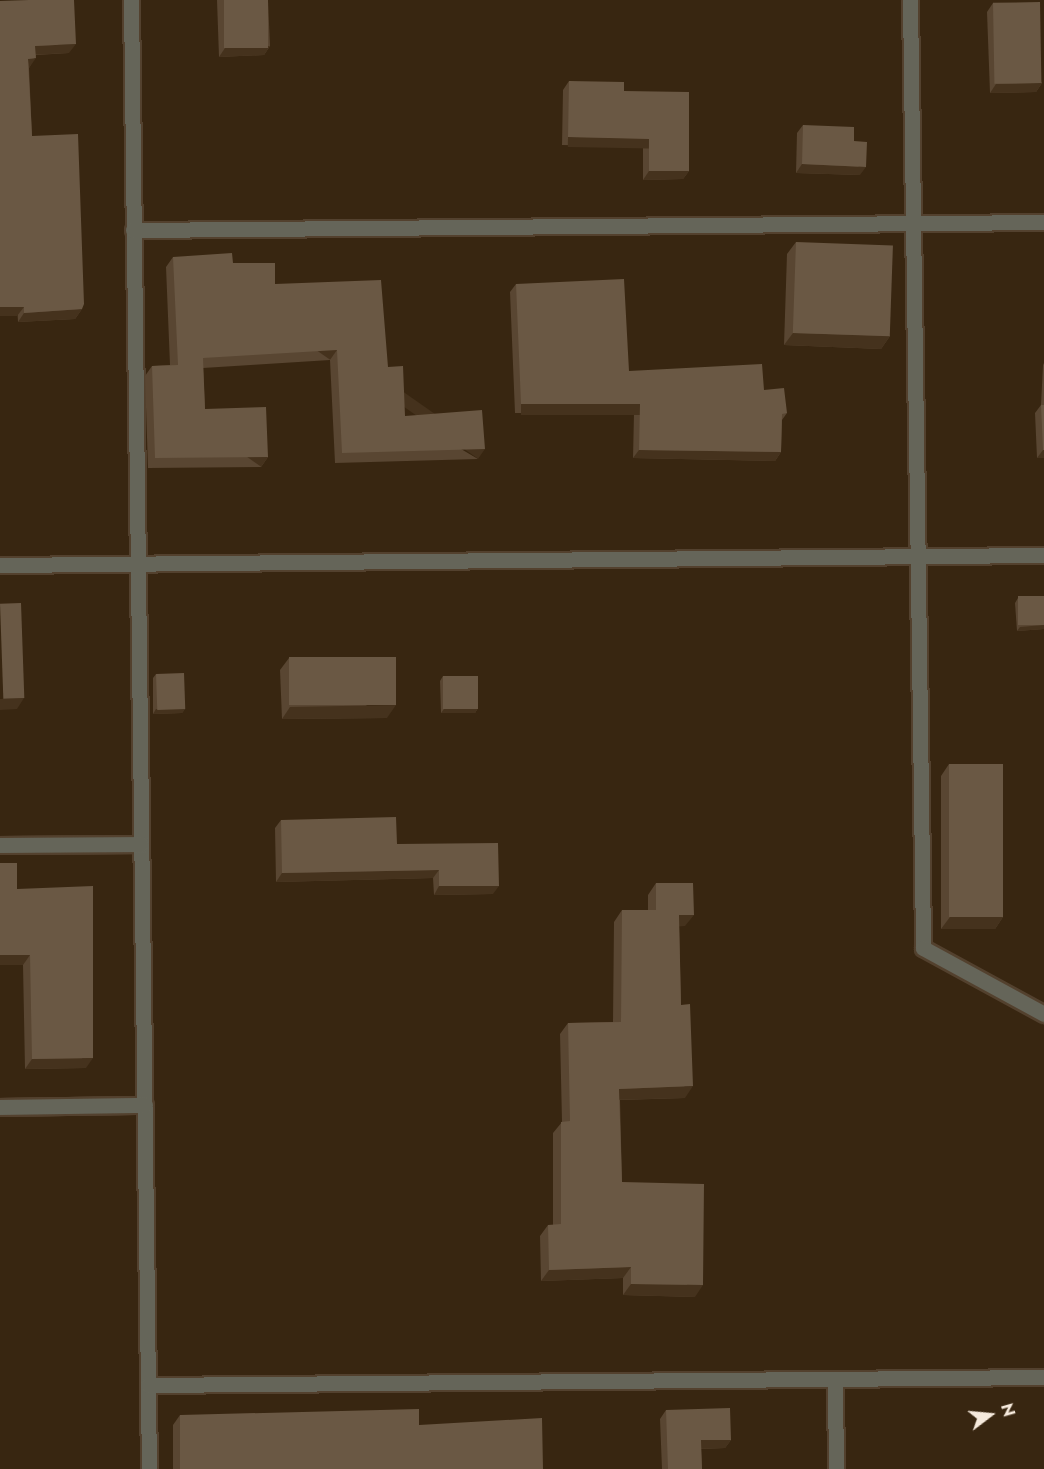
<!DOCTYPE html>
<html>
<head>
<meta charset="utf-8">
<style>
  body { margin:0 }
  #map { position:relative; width:1044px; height:1469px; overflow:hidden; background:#382611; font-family:Jost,sans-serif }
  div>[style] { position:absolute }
  .roads { filter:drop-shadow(2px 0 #53412e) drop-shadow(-2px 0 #53412e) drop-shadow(0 2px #53412e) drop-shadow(0 -2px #53412e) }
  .street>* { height:15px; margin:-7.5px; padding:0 7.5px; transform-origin:7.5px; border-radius:7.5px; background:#656559 }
  .wall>* { inset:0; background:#594632 }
  .shaded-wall>* { inset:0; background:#45321d; transform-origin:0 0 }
  .building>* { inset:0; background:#6a5844; transform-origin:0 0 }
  span { translate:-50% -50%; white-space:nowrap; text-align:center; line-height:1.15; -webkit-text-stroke:5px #382611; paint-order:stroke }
  .north { position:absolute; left:960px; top:1385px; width:60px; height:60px; -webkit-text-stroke:4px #382611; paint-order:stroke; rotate:74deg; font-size:16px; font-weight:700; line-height:24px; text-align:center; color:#f6eadd }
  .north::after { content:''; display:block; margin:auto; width:21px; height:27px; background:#f6eadd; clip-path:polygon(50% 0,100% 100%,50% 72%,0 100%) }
</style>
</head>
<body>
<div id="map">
  <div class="roads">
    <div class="street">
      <i style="left:131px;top:0;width:1469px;rotate:89.3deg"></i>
      <i style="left:910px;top:0;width:948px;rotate:89.21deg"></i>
      <i style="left:923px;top:948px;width:138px;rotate:28.6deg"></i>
      <i style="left:133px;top:230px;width:911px;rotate:-0.5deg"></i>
      <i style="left:0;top:565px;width:1044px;rotate:-0.55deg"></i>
      <i style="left:0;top:845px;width:141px;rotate:-0.4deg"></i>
      <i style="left:0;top:1107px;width:145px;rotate:-0.8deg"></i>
      <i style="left:835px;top:1379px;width:90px;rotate:89.4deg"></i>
      <i style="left:148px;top:1385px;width:896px;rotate:-0.51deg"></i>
    </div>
  </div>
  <div class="wall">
    <i style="clip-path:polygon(217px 0,268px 0,270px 46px,264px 55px,219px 57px)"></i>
    <i style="clip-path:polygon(0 1px,69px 53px,36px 55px,29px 68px,32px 136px,82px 309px,75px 319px,18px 322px)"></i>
    <i style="clip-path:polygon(993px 3px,1042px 83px,1036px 92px,990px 93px,987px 12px)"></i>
    <i style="clip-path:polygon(569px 81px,624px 91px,689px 171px,683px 179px,643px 180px,643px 147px,562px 145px,563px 90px)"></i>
    <i style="clip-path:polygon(803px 125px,854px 141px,860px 175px,796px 173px,797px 133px)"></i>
    <i style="clip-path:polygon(796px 242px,890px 336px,881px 349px,784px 345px,787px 254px)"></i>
    <i style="clip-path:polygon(173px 257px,233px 263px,275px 284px,388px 367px,405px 416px,478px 459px,335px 463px,330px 360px,203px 368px,205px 409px,268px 457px,261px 467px,148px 468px,145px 376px,152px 366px,170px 365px,166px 267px)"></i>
    <i style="clip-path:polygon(516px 284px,629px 371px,764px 390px,787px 413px,782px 420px,781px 452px,775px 461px,633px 458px,634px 413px,515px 413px,510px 292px)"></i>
    <i style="clip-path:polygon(1044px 363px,1044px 458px,1037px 458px,1035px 413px,1041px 405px,1043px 365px)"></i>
    <i style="clip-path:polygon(1044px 596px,1044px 629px,1017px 631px,1015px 603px,1018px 598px)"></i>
    <i style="clip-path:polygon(289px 658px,387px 718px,282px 719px,280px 670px)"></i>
    <i style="clip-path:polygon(156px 674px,185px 709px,182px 713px,153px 714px,153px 678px)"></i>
    <i style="clip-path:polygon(443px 676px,478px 708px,475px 713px,441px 713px,440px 681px)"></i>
    <i style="clip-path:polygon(949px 764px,1003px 917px,995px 929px,941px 929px,941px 776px)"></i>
    <i style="clip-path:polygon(281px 820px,397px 844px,493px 894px,434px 895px,433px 878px,276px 882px,275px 828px)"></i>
    <i style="clip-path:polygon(0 863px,86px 1068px,25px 1069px,23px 965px,0 965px)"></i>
    <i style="clip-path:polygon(656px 883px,685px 926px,679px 926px,681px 1005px,685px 1098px,620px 1100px,622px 1182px,695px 1297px,623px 1295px,623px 1278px,541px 1281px,540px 1236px,548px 1225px,553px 1225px,553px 1133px,562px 1122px,560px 1034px,568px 1023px,613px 1022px,614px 922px,622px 910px,648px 910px,648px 895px)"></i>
    <i style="clip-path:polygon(666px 1410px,731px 1440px,725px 1448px,701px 1449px,702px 1469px,662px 1469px,660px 1419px)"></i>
    <i style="clip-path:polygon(180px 1415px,419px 1425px,543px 1469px,173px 1469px,173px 1425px)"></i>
  </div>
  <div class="shaded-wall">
    <i style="clip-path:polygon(76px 44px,69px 53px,29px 55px,35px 46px)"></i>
    <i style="clip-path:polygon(270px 46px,264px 55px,219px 57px,225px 48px)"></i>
    <i style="clip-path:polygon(36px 58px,29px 68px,28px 59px)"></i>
    <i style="clip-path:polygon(1042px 83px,1036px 92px,990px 93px,996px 84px)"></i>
    <i style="left:568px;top:137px;width:81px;height:10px;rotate:1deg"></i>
    <i style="clip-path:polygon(802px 164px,866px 167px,860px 175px,796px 173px)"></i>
    <i style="clip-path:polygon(649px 171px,689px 171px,683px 179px,643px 180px)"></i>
    <i style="clip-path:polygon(0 307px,24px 307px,17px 316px,0 316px)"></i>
    <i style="clip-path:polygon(82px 309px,75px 319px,18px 322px,24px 313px)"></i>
    <i style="clip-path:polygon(793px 333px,890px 336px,881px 349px,784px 345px)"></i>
    <i style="left:337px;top:350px;width:12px;height:134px;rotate:125deg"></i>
    <i style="left:521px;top:404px;width:119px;height:11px"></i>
    <i style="left:485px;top:449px;width:12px;height:143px;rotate:125deg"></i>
    <i style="clip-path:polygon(639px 450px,781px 452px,775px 461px,633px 458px)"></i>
    <i style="clip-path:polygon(1043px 450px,1044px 450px,1044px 458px,1037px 458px)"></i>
    <i style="left:268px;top:457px;width:12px;height:113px;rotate:125deg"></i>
    <i style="clip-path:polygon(1044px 625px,1044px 629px,1017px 631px,1020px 627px)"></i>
    <i style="clip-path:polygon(24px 698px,17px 709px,0 710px,0 699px)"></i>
    <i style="clip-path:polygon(396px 705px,387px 718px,282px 719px,290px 707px)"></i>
    <i style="clip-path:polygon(478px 708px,475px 713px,441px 713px,444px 709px)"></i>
    <i style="clip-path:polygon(156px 709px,185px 709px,182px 713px,153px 714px)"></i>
    <i style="clip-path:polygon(439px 870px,433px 878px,276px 882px,282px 873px)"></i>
    <i style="clip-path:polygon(439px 886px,499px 886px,493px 894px,434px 895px)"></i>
    <i style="clip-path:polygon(679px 915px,694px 915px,685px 926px,671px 927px)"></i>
    <i style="clip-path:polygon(950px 917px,1003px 917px,995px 929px,941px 929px)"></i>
    <i style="clip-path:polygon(0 955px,30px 955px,23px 965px,0 965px)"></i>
    <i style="clip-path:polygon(93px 1058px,86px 1068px,25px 1069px,32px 1059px)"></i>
    <i style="clip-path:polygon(693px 1086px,685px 1098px,611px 1100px,619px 1089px)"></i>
    <i style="clip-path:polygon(631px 1267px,623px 1278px,541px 1281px,549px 1270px)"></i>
    <i style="clip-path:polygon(631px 1284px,703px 1285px,695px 1297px,623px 1295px)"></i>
    <i style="clip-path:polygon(701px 1440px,731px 1440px,725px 1448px,695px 1449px)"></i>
  </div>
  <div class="building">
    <i style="clip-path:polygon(29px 0,74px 0,76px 44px,35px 46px,36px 58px,28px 59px,32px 136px,78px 134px,84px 304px,82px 309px,24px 313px,24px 307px,0 307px,0 1px)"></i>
    <i style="left:224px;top:0;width:44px;height:48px"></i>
    <i style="left:1040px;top:2px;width:81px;height:47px;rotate:89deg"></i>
    <i style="clip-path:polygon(569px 81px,624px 82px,624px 91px,689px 92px,689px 171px,649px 171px,649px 139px,568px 137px)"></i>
    <i style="clip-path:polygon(803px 125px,854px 127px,854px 141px,867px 142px,866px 167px,802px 164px)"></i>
    <i style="left:796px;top:242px;width:97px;height:91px;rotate:2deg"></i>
    <i style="clip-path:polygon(232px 253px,233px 263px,275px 263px,275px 284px,381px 280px,388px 367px,403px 366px,405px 416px,482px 410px,485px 449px,342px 453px,337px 350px,203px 358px,205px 409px,266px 407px,268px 457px,155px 458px,152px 366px,178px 365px,173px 257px)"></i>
    <i style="clip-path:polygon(624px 279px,629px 371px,762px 364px,764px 390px,784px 388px,787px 413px,782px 414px,781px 452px,639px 450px,640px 404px,521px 404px,516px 284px)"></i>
    <i style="clip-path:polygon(1041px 405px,1044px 405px,1044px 450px,1043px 450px)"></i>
    <i style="left:1044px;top:596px;width:29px;height:26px;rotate:90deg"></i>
    <i style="left:21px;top:603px;width:95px;height:21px;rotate:88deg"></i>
    <i style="left:396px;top:657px;width:48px;height:107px;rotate:90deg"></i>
    <i style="left:184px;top:673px;width:36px;height:28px;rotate:88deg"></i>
    <i style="left:443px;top:676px;width:35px;height:33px"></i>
    <i style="left:949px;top:764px;width:54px;height:153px"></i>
    <i style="clip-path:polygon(396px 817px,397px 844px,498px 843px,499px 886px,439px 886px,439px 870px,282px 873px,281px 820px)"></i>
    <i style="clip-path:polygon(0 863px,17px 863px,17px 889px,93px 886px,93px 1058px,32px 1059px,30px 955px,0 955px)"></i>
    <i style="clip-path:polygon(656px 883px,693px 883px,694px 915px,679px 915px,681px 1005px,690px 1004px,693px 1086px,619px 1089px,622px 1182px,704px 1184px,703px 1285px,631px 1284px,631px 1267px,549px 1270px,548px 1225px,561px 1224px,561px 1122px,570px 1121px,568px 1023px,621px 1022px,622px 910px,656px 910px)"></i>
    <i style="clip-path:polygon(730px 1408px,731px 1440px,701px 1440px,702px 1469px,668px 1469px,666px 1410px)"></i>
    <i style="clip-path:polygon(419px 1409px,419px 1425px,542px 1418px,543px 1469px,180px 1469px,180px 1415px)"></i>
  </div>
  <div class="north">N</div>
</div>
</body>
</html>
